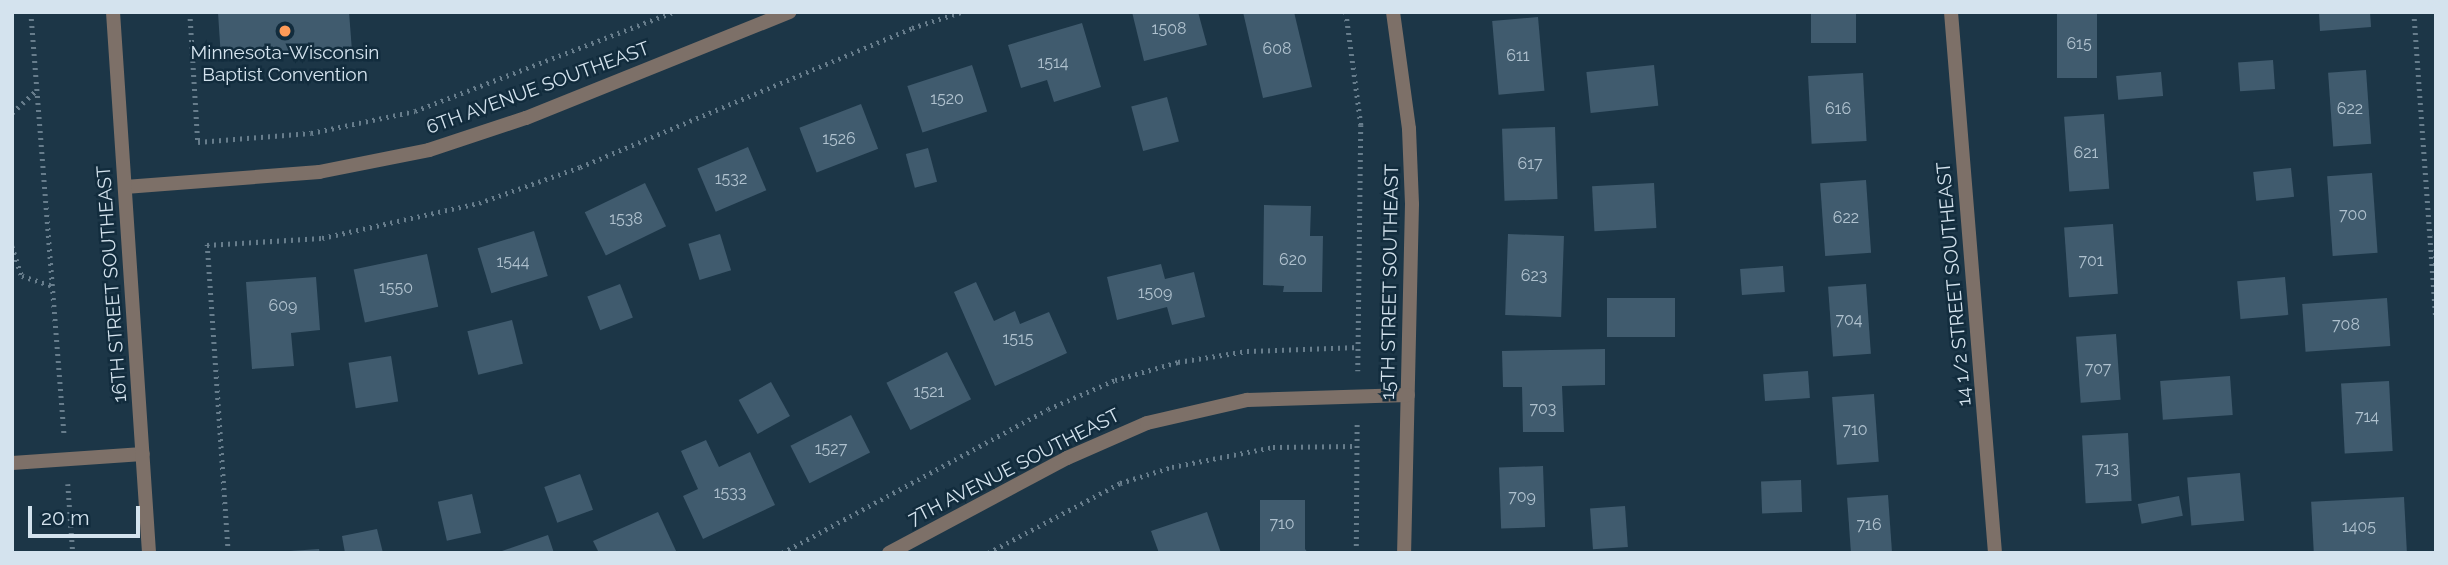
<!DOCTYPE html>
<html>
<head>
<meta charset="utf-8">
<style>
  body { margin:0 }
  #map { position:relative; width:2448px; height:565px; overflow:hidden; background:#1c3647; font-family:Raleway,sans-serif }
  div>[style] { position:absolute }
  .building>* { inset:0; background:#405b6e; transform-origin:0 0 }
  .path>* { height:4.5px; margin-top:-2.25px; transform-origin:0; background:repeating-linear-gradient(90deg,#677d8c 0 2px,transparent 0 7px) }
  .minor>* { height:14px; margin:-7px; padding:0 7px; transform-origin:7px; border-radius:7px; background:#7d7068 }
  .tertiary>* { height:14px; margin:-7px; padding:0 7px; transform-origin:7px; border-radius:7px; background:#7d7068 }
  .dots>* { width:19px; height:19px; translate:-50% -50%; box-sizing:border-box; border:4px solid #122c3d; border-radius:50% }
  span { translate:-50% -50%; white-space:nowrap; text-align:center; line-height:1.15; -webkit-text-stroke:5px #122c3d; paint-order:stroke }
  .number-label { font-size:16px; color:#afc1ce }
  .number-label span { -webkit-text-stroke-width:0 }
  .poi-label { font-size:19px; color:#d4e3ee }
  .street-label { font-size:19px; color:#d4e3ee }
  .frame { position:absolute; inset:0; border:14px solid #d4e3ee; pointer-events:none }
  .scale { position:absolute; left:28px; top:506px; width:112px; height:32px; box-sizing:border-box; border:4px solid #d4e3ee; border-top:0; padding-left:9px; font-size:21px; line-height:24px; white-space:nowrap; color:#d4e3ee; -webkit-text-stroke:5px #122c3d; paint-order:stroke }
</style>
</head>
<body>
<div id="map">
  <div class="building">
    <i style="clip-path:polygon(218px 12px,349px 12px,352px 51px,221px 59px)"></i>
    <i style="clip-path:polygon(1132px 12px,1198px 12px,1207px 45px,1144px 61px)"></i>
    <i style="clip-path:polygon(1243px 12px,1294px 12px,1312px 87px,1263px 98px)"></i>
    <i style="left:1811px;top:12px;width:45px;height:31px"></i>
    <i style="left:2057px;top:12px;width:40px;height:66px"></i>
    <i style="clip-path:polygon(2319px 12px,2370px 12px,2371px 27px,2320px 31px)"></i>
    <i style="left:1538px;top:17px;width:74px;height:46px;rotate:85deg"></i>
    <i style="clip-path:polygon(1082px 23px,1101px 87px,1054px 102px,1047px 80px,1021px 88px,1008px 45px)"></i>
    <i style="left:2273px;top:60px;width:29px;height:35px;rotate:86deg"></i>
    <i style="left:972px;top:65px;width:49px;height:68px;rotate:72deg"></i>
    <i style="left:1654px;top:65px;width:41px;height:68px;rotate:84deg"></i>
    <i style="left:2366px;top:70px;width:74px;height:38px;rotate:86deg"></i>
    <i style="left:2161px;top:72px;width:24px;height:45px;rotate:85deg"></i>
    <i style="left:1863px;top:73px;width:68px;height:55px;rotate:87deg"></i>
    <i style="left:1167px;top:97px;width:46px;height:37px;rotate:75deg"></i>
    <i style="left:861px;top:104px;width:48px;height:66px;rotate:69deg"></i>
    <i style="left:2104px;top:114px;width:75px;height:40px;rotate:86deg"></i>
    <i style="left:1555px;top:127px;width:72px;height:53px;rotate:88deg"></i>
    <i style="left:748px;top:147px;width:47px;height:55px;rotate:67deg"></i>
    <i style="left:928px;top:148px;width:35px;height:23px;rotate:75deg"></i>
    <i style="left:2291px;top:168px;width:29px;height:38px;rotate:84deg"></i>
    <i style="left:2372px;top:173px;width:80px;height:45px;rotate:86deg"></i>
    <i style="left:1866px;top:180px;width:73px;height:46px;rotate:86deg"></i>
    <i style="left:645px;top:183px;width:48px;height:67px;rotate:64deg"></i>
    <i style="left:1654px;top:183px;width:45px;height:62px;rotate:87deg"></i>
    <i style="clip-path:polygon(1264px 205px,1311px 206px,1310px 236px,1323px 236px,1322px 292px,1283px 292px,1284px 286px,1263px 285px)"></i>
    <i style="left:2113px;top:224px;width:70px;height:49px;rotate:86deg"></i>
    <i style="left:534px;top:231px;width:47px;height:59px;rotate:73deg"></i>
    <i style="left:720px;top:234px;width:38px;height:33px;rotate:73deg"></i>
    <i style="left:1508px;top:234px;width:56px;height:81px;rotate:2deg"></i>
    <i style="left:427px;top:254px;width:54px;height:75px;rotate:78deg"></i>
    <i style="clip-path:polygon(1161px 264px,1165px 279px,1194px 272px,1205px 317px,1172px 325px,1167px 307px,1117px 320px,1107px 277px)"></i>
    <i style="left:1783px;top:266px;width:26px;height:43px;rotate:86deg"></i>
    <i style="clip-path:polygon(316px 277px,320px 330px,291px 333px,294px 366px,252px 369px,246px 282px)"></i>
    <i style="left:2285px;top:277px;width:38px;height:48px;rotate:85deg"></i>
    <i style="clip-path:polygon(976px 282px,994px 321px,1015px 311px,1020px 324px,1049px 312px,1067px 353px,995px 386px,954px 292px)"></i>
    <i style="left:620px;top:284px;width:36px;height:35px;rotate:69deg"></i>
    <i style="left:1866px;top:284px;width:70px;height:38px;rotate:86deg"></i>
    <i style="left:1675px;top:298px;width:39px;height:68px;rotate:90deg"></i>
    <i style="left:2387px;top:298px;width:48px;height:85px;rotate:86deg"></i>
    <i style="left:512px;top:320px;width:45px;height:46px;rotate:76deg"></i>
    <i style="left:2116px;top:334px;width:66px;height:40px;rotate:86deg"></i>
    <i style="clip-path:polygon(1605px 349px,1605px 385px,1562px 386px,1564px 432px,1523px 432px,1522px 387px,1503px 387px,1502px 351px)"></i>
    <i style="left:947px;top:352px;width:53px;height:68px;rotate:63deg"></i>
    <i style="left:391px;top:356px;width:46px;height:43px;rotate:81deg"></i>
    <i style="left:1808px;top:371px;width:27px;height:45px;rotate:86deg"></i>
    <i style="left:2230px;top:376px;width:39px;height:70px;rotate:86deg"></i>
    <i style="left:2389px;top:381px;width:70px;height:48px;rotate:87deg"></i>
    <i style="left:771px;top:382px;width:39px;height:37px;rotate:61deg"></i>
    <i style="left:1874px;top:394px;width:68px;height:42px;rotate:86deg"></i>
    <i style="left:851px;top:415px;width:42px;height:68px;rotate:63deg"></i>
    <i style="left:2128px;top:433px;width:68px;height:46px;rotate:87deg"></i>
    <i style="clip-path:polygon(706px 440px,719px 467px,750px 452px,775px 505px,703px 539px,683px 496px,698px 489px,681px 451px)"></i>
    <i style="left:1543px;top:466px;width:61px;height:44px;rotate:88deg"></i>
    <i style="left:2240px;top:473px;width:48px;height:53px;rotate:85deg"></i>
    <i style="left:580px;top:474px;width:38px;height:38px;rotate:70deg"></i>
    <i style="left:1801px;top:480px;width:32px;height:40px;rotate:88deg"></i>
    <i style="left:472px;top:494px;width:40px;height:35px;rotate:77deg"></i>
    <i style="left:1888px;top:495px;width:58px;height:41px;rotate:86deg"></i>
    <i style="left:2179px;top:496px;width:20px;height:42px;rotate:79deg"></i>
    <i style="left:2404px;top:497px;width:56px;height:93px;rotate:87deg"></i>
    <i style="clip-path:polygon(1260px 500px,1305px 500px,1305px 549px,1308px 553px,1260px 553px)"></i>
    <i style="left:1625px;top:506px;width:41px;height:35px;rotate:86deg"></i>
    <i style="clip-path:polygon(658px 512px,677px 553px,599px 553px,593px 541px)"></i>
    <i style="clip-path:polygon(1207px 512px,1221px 553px,1159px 553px,1151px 531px)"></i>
    <i style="clip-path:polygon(377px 529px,383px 553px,345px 553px,342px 536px)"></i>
    <i style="clip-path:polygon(548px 535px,554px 553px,499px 553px,499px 552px)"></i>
    <i style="clip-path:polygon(319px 549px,320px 553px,290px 553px,290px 551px)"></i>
  </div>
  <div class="path">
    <i style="left:31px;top:12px;width:423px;rotate:85.5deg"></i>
    <i style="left:190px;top:12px;width:130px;rotate:86.5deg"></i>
    <i style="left:198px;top:142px;width:113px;rotate:-4.6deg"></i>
    <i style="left:311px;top:133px;width:106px;rotate:-11.9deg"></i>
    <i style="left:415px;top:111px;width:276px;rotate:-21deg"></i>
    <i style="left:1346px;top:12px;width:114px;rotate:82.4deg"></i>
    <i style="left:1361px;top:125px;width:246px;rotate:90.7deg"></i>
    <i style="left:2414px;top:12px;width:306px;rotate:85.9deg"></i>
    <i style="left:12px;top:113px;width:34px;rotate:-43deg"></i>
    <i style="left:12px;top:246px;width:32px;rotate:72deg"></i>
    <i style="left:22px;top:276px;width:32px;rotate:18deg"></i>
    <i style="left:68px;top:484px;width:69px;rotate:85.9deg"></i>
    <i style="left:228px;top:553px;width:309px;rotate:-93.9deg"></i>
    <i style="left:207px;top:245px;width:115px;rotate:-3.5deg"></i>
    <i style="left:322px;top:238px;width:161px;rotate:-12.6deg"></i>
    <i style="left:479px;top:203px;width:107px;rotate:-19.6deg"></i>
    <i style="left:580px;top:167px;width:360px;rotate:-22.7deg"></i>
    <i style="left:912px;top:28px;width:52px;rotate:-18.1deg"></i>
    <i style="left:782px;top:553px;width:302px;rotate:-28.4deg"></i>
    <i style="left:1048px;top:409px;width:73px;rotate:-23.4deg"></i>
    <i style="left:1115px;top:380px;width:66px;rotate:-15.9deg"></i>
    <i style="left:1178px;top:362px;width:70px;rotate:-9.1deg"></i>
    <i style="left:1247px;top:351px;width:112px;rotate:-2deg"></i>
    <i style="left:988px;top:553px;width:149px;rotate:-27.9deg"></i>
    <i style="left:1120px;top:483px;width:54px;rotate:-17.1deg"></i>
    <i style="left:1172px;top:467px;width:103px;rotate:-11.2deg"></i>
    <i style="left:1273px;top:447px;width:83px;rotate:-0.7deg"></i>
    <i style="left:1356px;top:553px;width:132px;rotate:-89.6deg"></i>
  </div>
  <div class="minor">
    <i style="left:1393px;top:12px;width:118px;rotate:82.2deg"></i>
    <i style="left:1409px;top:129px;width:75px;rotate:87.7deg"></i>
    <i style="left:1412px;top:204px;width:349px;rotate:91.3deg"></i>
    <i style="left:1951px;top:12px;width:543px;rotate:85.35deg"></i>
    <i style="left:125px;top:187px;width:195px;rotate:-4.4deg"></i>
    <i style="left:319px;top:172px;width:112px;rotate:-11.3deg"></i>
    <i style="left:429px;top:150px;width:102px;rotate:-18.3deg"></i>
    <i style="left:526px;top:118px;width:284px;rotate:-21.9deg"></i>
    <i style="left:12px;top:463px;width:131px;rotate:-3.9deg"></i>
    <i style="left:889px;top:553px;width:202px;rotate:-28.1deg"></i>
    <i style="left:1067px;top:458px;width:87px;rotate:-23.6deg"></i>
    <i style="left:1147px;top:423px;width:103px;rotate:-13deg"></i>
    <i style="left:1247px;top:400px;width:161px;rotate:-1.8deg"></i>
  </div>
  <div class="tertiary">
    <i style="left:113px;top:12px;width:542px;rotate:86.19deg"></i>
  </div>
  <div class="dots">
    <i style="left:285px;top:31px;background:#fe9b58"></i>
  </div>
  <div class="number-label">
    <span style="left:1169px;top:29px">1508</span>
    <span style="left:2079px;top:44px">615</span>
    <span style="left:1277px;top:49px">608</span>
    <span style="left:1518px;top:56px">611</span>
    <span style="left:1053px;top:63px">1514</span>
    <span style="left:947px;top:99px">1520</span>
    <span style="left:1838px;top:109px">616</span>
    <span style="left:2350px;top:109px">622</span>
    <span style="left:839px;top:139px">1526</span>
    <span style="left:2086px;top:153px">621</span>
    <span style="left:1530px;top:164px">617</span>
    <span style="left:731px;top:179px">1532</span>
    <span style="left:2353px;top:215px">700</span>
    <span style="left:1846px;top:218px">622</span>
    <span style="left:626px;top:219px">1538</span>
    <span style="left:1293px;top:260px">620</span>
    <span style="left:2091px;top:261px">701</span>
    <span style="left:513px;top:262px">1544</span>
    <span style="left:1534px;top:276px">623</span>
    <span style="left:396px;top:288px">1550</span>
    <span style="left:1155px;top:293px">1509</span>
    <span style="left:283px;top:306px">609</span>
    <span style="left:1849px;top:320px">704</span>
    <span style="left:2346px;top:325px">708</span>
    <span style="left:1018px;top:339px">1515</span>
    <span style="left:2098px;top:369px">707</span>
    <span style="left:929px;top:392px">1521</span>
    <span style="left:1543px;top:409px">703</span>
    <span style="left:2367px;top:417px">714</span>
    <span style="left:1855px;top:430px">710</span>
    <span style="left:831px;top:449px">1527</span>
    <span style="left:2107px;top:469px">713</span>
    <span style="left:730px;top:493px">1533</span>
    <span style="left:1522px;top:497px">709</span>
    <span style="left:1282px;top:524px">710</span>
    <span style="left:1869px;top:525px">716</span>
    <span style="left:2359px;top:527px">1405</span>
  </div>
  <div class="poi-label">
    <span style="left:285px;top:64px">Minnesota-Wisconsin<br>Baptist Convention</span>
  </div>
  <div class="street-label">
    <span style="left:538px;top:88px;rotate:-20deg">6TH AVENUE SOUTHEAST</span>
    <span style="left:1390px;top:282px;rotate:-89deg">15TH STREET SOUTHEAST</span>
    <span style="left:112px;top:284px;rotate:-94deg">16TH STREET SOUTHEAST</span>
    <span style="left:1954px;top:284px;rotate:-95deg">14 1/2 STREET SOUTHEAST</span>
    <span style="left:1014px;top:467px;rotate:-27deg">7TH AVENUE SOUTHEAST</span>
  </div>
  <div class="frame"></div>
  <div class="scale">20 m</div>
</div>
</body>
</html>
